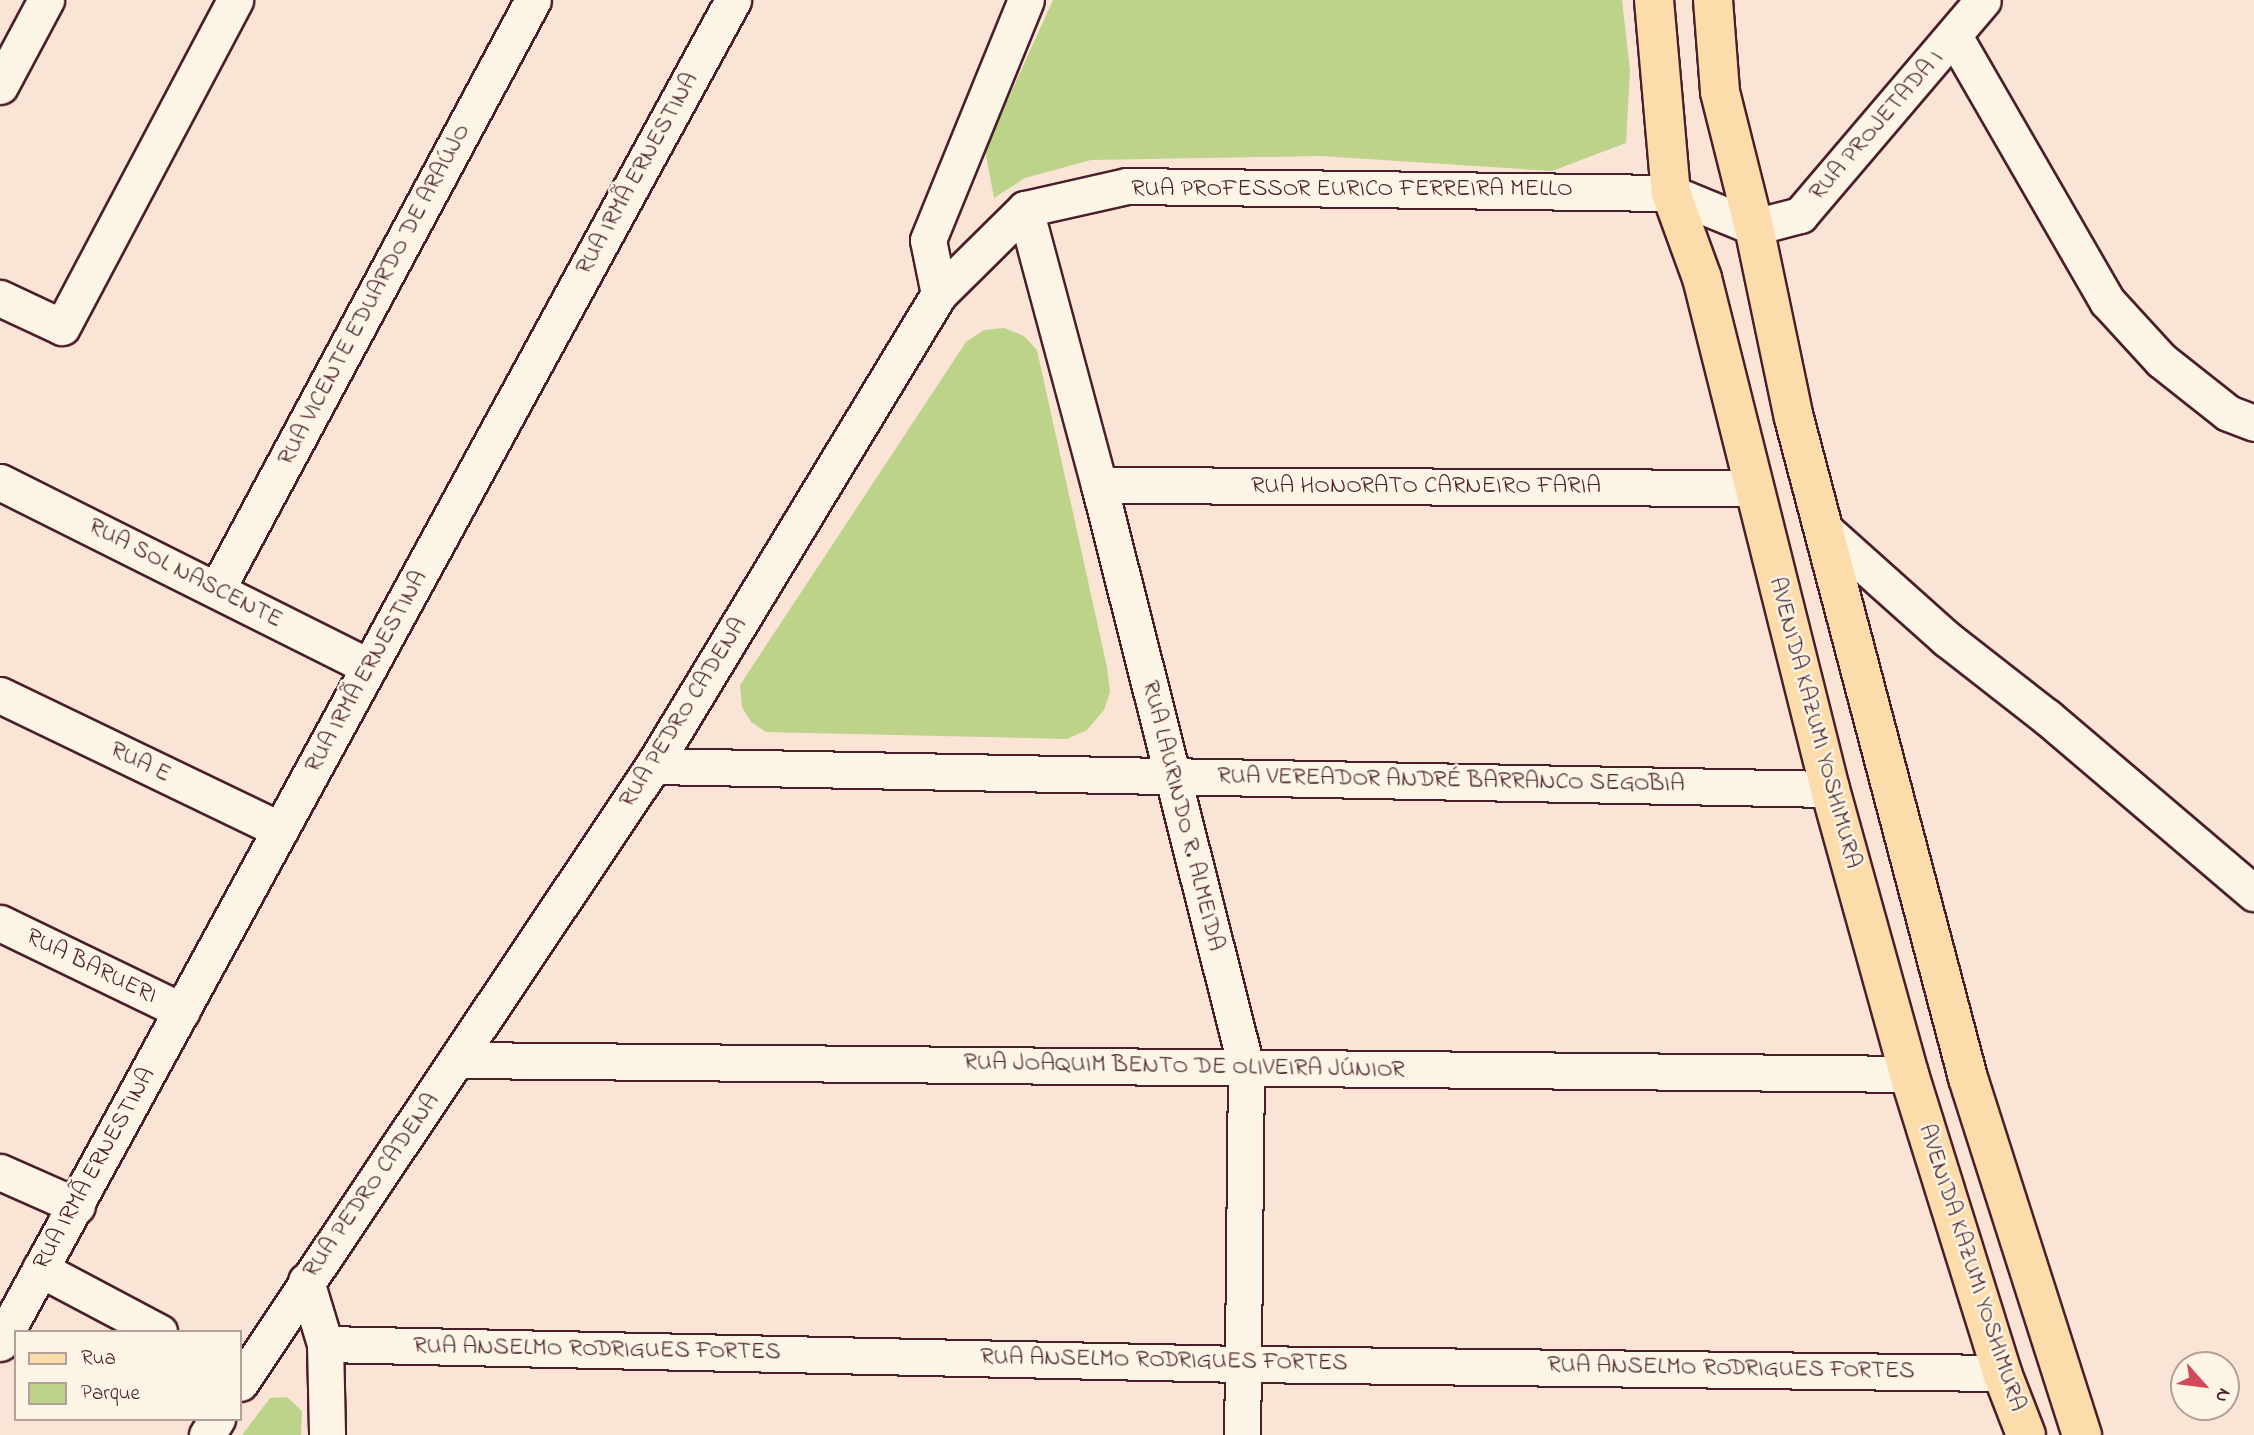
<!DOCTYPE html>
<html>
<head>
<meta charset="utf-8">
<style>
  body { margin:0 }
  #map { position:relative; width:2254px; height:1435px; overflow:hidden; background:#fae4d6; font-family:"Indie Flower",sans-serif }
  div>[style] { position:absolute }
  .green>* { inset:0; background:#bdd389 }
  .roads { filter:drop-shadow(2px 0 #4a1f2b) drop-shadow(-2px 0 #4a1f2b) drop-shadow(0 2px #4a1f2b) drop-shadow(0 -2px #4a1f2b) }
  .minor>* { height:35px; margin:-17.5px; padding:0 17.5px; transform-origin:17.5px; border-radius:17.5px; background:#fcf5e5 }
  .major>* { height:38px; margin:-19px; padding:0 19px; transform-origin:19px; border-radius:19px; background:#fddcac }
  span { translate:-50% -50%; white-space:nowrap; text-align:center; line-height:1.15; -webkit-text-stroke:5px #fcf5e5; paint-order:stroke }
  .street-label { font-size:24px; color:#4a1f2b }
  .legend { position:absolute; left:14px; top:1330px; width:228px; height:91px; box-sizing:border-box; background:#fcf5e5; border:2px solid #b59f9b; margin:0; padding:9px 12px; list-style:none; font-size:21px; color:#4a1f2b }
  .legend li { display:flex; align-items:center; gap:14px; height:35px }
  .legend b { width:35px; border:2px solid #b59f9b }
  .north { position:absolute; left:2170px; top:1351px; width:70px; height:70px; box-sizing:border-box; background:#fcf5e5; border:2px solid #b59f9b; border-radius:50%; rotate:118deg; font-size:19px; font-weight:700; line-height:28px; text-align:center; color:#4a1f2b }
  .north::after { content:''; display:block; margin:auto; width:24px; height:32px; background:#d1495b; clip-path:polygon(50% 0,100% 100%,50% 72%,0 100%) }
</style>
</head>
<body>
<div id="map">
  <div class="green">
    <i style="clip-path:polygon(1053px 0,1622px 0,1630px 70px,1626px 143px,1552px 171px,1321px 156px,1091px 160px,1025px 178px,994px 198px,985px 150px)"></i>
    <i style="clip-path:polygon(1004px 328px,1024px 336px,1037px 350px,1107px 667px,1110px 692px,1104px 710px,1087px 730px,1067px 739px,766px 732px,751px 722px,742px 707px,740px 685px,966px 342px,984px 330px)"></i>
    <i style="clip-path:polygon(287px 1397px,302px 1411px,301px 1435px,242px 1435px,270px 1398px)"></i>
  </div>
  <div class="roads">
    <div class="minor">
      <i style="left:1954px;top:36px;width:306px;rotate:60deg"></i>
      <i style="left:2107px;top:301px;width:80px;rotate:47.5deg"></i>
      <i style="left:2161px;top:360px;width:85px;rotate:38.3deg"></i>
      <i style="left:2228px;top:413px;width:28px;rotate:21deg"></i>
      <i style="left:0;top:86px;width:98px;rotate:-61.9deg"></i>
      <i style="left:1025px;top:209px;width:286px;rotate:75deg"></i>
      <i style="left:1099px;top:485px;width:600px;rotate:75.82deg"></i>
      <i style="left:1246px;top:1067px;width:368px;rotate:90.6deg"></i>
      <i style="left:939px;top:294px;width:121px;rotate:-44.7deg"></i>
      <i style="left:1025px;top:209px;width:105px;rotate:-12.7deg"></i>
      <i style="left:1127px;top:186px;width:544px;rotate:0.74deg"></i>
      <i style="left:1671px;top:193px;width:90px;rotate:22.3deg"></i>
      <i style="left:1754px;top:227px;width:48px;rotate:-14.6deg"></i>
      <i style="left:1800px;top:215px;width:282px;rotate:-49.6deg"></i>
      <i style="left:0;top:298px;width:68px;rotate:25.1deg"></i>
      <i style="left:62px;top:327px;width:370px;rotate:-62.1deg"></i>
      <i style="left:0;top:482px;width:413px;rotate:26.6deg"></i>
      <i style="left:1099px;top:485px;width:654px;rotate:0.26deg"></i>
      <i style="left:1825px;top:530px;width:164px;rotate:41.8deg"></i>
      <i style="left:1947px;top:639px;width:127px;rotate:38deg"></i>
      <i style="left:2047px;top:717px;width:272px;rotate:40.4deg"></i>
      <i style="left:217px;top:589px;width:668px;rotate:-61.79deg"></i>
      <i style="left:0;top:695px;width:311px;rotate:25.7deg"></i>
      <i style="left:653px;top:766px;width:1177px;rotate:1.12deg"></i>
      <i style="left:0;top:923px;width:202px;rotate:25.8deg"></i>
      <i style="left:459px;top:1060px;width:1450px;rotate:0.55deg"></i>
      <i style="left:0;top:1172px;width:84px;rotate:23.8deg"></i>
      <i style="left:40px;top:1269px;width:135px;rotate:27.9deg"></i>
      <i style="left:306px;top:1281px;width:66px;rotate:73.2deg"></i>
      <i style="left:325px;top:1344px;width:91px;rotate:88.7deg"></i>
      <i style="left:0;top:1343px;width:1530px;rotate:-61.37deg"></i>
      <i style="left:325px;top:1344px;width:918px;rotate:1.25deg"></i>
      <i style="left:1243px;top:1364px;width:759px;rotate:0.68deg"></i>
      <i style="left:240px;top:1383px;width:742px;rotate:-56.2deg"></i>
      <i style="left:653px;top:766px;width:552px;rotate:-58.79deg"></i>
      <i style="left:939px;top:294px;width:55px;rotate:-101.5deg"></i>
      <i style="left:928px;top:240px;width:259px;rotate:-67.8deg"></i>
      <i style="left:207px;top:1435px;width:19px;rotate:-58deg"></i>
    </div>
    <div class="major">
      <i style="left:1654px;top:0;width:194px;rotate:85deg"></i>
      <i style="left:1671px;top:193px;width:90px;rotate:70deg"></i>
      <i style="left:1702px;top:278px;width:527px;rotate:75.94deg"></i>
      <i style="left:1830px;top:789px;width:296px;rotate:74.5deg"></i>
      <i style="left:1909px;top:1074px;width:313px;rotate:72.7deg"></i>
      <i style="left:2002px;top:1373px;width:66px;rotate:68.8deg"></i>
      <i style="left:1713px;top:0;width:92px;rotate:85.6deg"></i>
      <i style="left:1720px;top:92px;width:139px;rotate:75.9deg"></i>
      <i style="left:1754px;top:227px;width:195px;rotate:78.2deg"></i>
      <i style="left:1794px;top:418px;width:683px;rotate:75.23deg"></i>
      <i style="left:1968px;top:1078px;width:375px;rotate:72.3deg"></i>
    </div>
  </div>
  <div class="street-label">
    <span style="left:1877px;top:126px;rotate:-49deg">RUA PROJETADA I</span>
    <span style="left:638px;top:174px;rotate:-61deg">RUA IRMÃ ERNESTINA</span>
    <span style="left:1352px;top:190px">RUA PROFESSOR EURICO FERREIRA MELLO</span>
    <span style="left:375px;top:295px;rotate:-62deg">RUA VICENTE EDUARDO DE ARAÚJO</span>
    <span style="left:1426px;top:487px">RUA HONORATO CARNEIRO FARIA</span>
    <span style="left:185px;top:574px;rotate:27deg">RUA SOL NASCENTE</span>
    <span style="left:367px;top:672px;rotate:-61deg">RUA IRMÃ ERNESTINA</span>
    <span style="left:684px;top:713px;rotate:-58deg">RUA PEDRO CADENA</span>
    <span style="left:1814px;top:723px;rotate:75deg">AVENIDA KAZUMI YOSHIMURA</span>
    <span style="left:140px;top:763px;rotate:26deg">RUA E</span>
    <span style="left:1451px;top:781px;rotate:1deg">RUA VEREADOR ANDRÉ BARRANCO SEGOBIA</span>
    <span style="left:1182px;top:816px;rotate:76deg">RUA LAURINDO R. ALMEIDA</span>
    <span style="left:91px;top:967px;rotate:26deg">RUA BARUERI</span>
    <span style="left:1184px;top:1067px;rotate:1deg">RUA JOAQUIM BENTO DE OLIVEIRA JÚNIOR</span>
    <span style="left:95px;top:1169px;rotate:-61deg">RUA IRMÃ ERNESTINA</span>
    <span style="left:372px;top:1186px;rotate:-55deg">RUA PEDRO CADENA</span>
    <span style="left:1971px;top:1268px;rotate:72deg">AVENIDA KAZUMI YOSHIMURA</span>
    <span style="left:597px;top:1350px;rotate:1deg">RUA ANSELMO RODRIGUES FORTES</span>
    <span style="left:1164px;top:1361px;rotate:1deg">RUA ANSELMO RODRIGUES FORTES</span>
    <span style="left:1731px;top:1369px;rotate:1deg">RUA ANSELMO RODRIGUES FORTES</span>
  </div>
  <ul class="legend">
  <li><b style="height:9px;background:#fddcac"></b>Rua</li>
  <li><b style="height:19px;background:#bdd389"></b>Parque</li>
  </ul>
  <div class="north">N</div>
</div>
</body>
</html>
